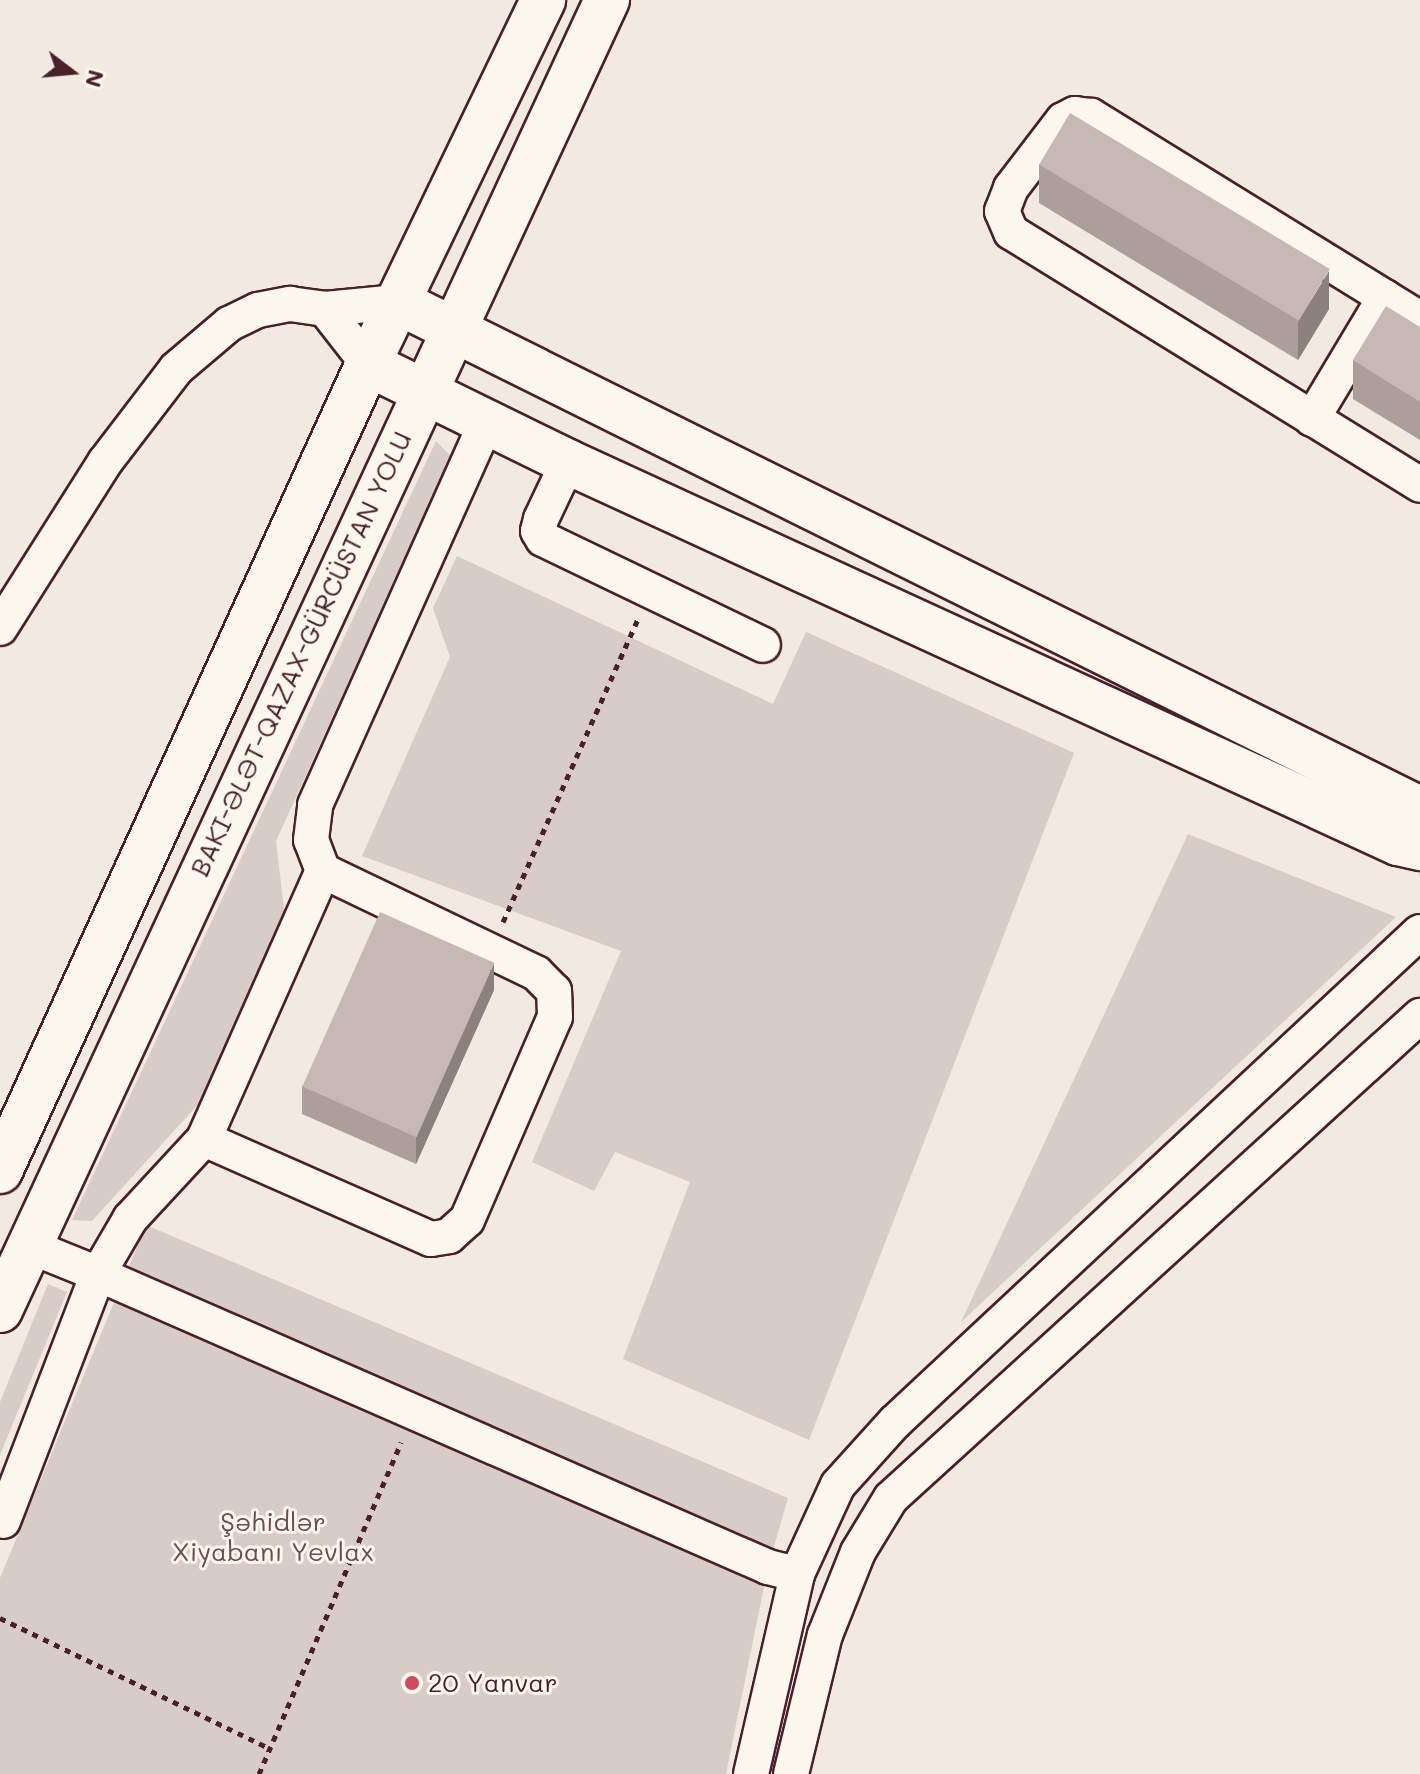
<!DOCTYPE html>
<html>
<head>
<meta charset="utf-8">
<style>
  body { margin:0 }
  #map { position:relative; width:1420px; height:1774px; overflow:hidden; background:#f0eae0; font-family:Mali,sans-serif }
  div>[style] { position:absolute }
  .green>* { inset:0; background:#d8ccc6 }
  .path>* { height:5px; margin-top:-2.5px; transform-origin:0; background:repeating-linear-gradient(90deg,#4a1f2b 0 6px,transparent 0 12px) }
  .roads { filter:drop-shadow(2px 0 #4a1f2b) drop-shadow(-2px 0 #4a1f2b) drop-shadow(0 2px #4a1f2b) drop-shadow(0 -2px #4a1f2b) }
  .minor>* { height:34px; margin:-17px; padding:0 17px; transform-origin:17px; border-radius:17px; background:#fbf7ec }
  .major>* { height:44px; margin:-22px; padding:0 22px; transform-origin:22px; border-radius:22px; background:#fbf7ec }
  .highway>* { height:44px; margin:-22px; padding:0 22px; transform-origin:22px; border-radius:22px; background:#fbf7ec }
  .wall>* { inset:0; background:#ac9e9a }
  .shaded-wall>* { inset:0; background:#8c817d }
  .building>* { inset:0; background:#c8b8b3; transform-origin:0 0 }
  .dots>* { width:22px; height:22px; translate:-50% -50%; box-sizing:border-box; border:4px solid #fbf7ec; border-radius:50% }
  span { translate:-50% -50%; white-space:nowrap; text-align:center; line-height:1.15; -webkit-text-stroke:6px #fbf7ec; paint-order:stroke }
  .street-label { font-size:26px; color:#4a1f2b }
  .park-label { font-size:26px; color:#6e4a52 }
  .poi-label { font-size:26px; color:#4a1f2b }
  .left { translate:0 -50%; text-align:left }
  .north { position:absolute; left:32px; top:32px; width:80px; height:80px; -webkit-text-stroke:6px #fbf7ec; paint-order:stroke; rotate:106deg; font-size:22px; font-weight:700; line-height:32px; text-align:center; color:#4a1f2b }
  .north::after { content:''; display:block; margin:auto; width:28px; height:36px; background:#4a1f2b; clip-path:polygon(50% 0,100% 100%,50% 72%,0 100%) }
</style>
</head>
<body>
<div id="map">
  <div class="green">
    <i style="clip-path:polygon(436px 441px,451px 456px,276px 841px,285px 918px,213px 1088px,92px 1221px,72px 1220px)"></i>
    <i style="clip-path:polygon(457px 556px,773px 704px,806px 632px,1074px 753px,809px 1440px,623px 1359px,690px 1182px,615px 1152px,594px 1191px,532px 1162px,621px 951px,362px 856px,450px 657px,433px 608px)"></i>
    <i style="clip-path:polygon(1188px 834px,1396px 917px,961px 1322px)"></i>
    <i style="clip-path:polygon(146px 1225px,788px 1498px,768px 1567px,726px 1774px,0 1774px,0 1578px)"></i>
    <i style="clip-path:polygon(48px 1284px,67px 1292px,0 1455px,0 1402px)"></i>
  </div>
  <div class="path">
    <i style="left:503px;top:922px;width:334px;rotate:-66deg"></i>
    <i style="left:0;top:1618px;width:299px;rotate:25.8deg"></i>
    <i style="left:259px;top:1774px;width:361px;rotate:-66.8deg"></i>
  </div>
  <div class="roads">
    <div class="minor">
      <i style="left:1420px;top:319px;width:387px;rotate:-148.3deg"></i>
      <i style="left:1091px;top:116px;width:16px;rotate:-173deg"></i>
      <i style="left:1075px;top:114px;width:13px;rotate:153deg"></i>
      <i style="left:1063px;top:120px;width:86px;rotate:127.4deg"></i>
      <i style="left:1011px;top:188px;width:25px;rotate:111deg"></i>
      <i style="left:1002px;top:211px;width:23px;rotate:67deg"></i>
      <i style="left:1011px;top:232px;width:481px;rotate:31.7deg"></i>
      <i style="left:368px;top:364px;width:70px;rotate:-128deg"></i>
      <i style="left:325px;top:309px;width:73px;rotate:-5.5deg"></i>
      <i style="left:1312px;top:419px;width:142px;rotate:-59.1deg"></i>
      <i style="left:568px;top:462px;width:63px;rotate:115.3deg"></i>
      <i style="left:541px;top:519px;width:12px;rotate:104deg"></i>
      <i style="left:538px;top:531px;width:9px;rotate:58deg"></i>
      <i style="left:543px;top:539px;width:244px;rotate:25.7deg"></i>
      <i style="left:0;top:628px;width:196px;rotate:-57.7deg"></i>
      <i style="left:105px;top:462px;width:117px;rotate:-52.6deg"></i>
      <i style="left:176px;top:369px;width:70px;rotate:-40.3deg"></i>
      <i style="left:229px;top:324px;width:32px;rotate:-26deg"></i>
      <i style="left:258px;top:310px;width:33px;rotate:-11deg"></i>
      <i style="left:290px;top:304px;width:35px;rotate:8deg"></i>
      <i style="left:204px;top:1139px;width:248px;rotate:23.8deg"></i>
      <i style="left:431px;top:1239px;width:18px;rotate:-9deg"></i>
      <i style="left:449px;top:1236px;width:24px;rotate:-42deg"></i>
      <i style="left:467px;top:1220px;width:221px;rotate:-66.6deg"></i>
      <i style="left:555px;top:1017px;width:26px;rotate:-92deg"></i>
      <i style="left:554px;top:991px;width:25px;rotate:-135deg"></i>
      <i style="left:536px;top:973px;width:236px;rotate:-154.4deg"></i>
      <i style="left:29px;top:1246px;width:74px;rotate:22.1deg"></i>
      <i style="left:98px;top:1274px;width:64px;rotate:-59.8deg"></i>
      <i style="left:130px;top:1219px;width:109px;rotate:-47.2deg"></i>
      <i style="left:204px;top:1139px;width:293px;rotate:-66.1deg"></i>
      <i style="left:323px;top:871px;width:33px;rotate:-111deg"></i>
      <i style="left:311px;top:840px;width:35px;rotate:-83deg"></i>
      <i style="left:315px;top:805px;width:421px;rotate:-65.9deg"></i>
      <i style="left:3px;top:1521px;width:265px;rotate:-69deg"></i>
      <i style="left:98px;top:1274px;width:731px;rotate:23.62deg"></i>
      <i style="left:768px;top:1567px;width:30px;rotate:14deg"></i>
      <i style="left:751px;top:1774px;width:205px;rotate:-77deg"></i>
      <i style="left:797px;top:1574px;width:98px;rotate:-65.3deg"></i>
      <i style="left:838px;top:1485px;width:85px;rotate:-47.9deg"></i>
      <i style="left:895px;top:1422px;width:718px;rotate:-43.03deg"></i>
      <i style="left:791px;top:1774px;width:143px;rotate:-76.3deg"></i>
      <i style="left:825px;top:1635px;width:89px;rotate:-68.3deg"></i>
      <i style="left:858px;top:1552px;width:63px;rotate:-58.6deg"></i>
      <i style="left:891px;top:1498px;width:716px;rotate:-42.34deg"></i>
    </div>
    <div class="major">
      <i style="left:398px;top:302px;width:1141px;rotate:26.39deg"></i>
      <i style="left:368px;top:364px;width:223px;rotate:26.1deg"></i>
      <i style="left:568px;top:462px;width:913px;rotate:24.66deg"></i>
      <i style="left:1398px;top:843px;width:23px;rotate:13deg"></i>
    </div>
    <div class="highway">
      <i style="left:0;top:1171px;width:887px;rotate:-65.49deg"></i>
      <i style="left:368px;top:364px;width:404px;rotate:-64.3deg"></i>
      <i style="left:0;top:1310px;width:1444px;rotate:-65.14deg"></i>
    </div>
  </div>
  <div class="wall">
    <i style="clip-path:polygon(1039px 164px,1329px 309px,1298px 360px,1039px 203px)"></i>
    <i style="clip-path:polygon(1420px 327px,1420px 440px,1353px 399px,1353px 360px)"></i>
    <i style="clip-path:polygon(494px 990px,416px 1164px,302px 1114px,302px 1086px)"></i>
  </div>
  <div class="shaded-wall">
    <i style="clip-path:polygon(1329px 271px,1329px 309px,1298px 360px,1298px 322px)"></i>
    <i style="clip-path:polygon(494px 963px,494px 990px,416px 1164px,416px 1136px)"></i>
  </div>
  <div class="building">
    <i style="left:1070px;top:113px;width:303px;height:60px;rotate:31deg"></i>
    <i style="clip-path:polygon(1386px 306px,1420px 327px,1420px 402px,1353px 360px)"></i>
    <i style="left:380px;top:912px;width:125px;height:191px;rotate:24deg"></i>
  </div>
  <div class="dots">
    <i style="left:412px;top:1683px;background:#d1495b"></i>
  </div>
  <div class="street-label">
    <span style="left:301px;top:654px;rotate:-65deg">BAKI-ƏLƏT-QAZAX-GÜRCÜSTAN YOLU</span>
  </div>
  <div class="park-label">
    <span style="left:273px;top:1537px">Şəhidlər<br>Xiyabanı Yevlax</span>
  </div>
  <div class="poi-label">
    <span class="left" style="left:428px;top:1683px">20 Yanvar</span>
  </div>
  <div class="north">N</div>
</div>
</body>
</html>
